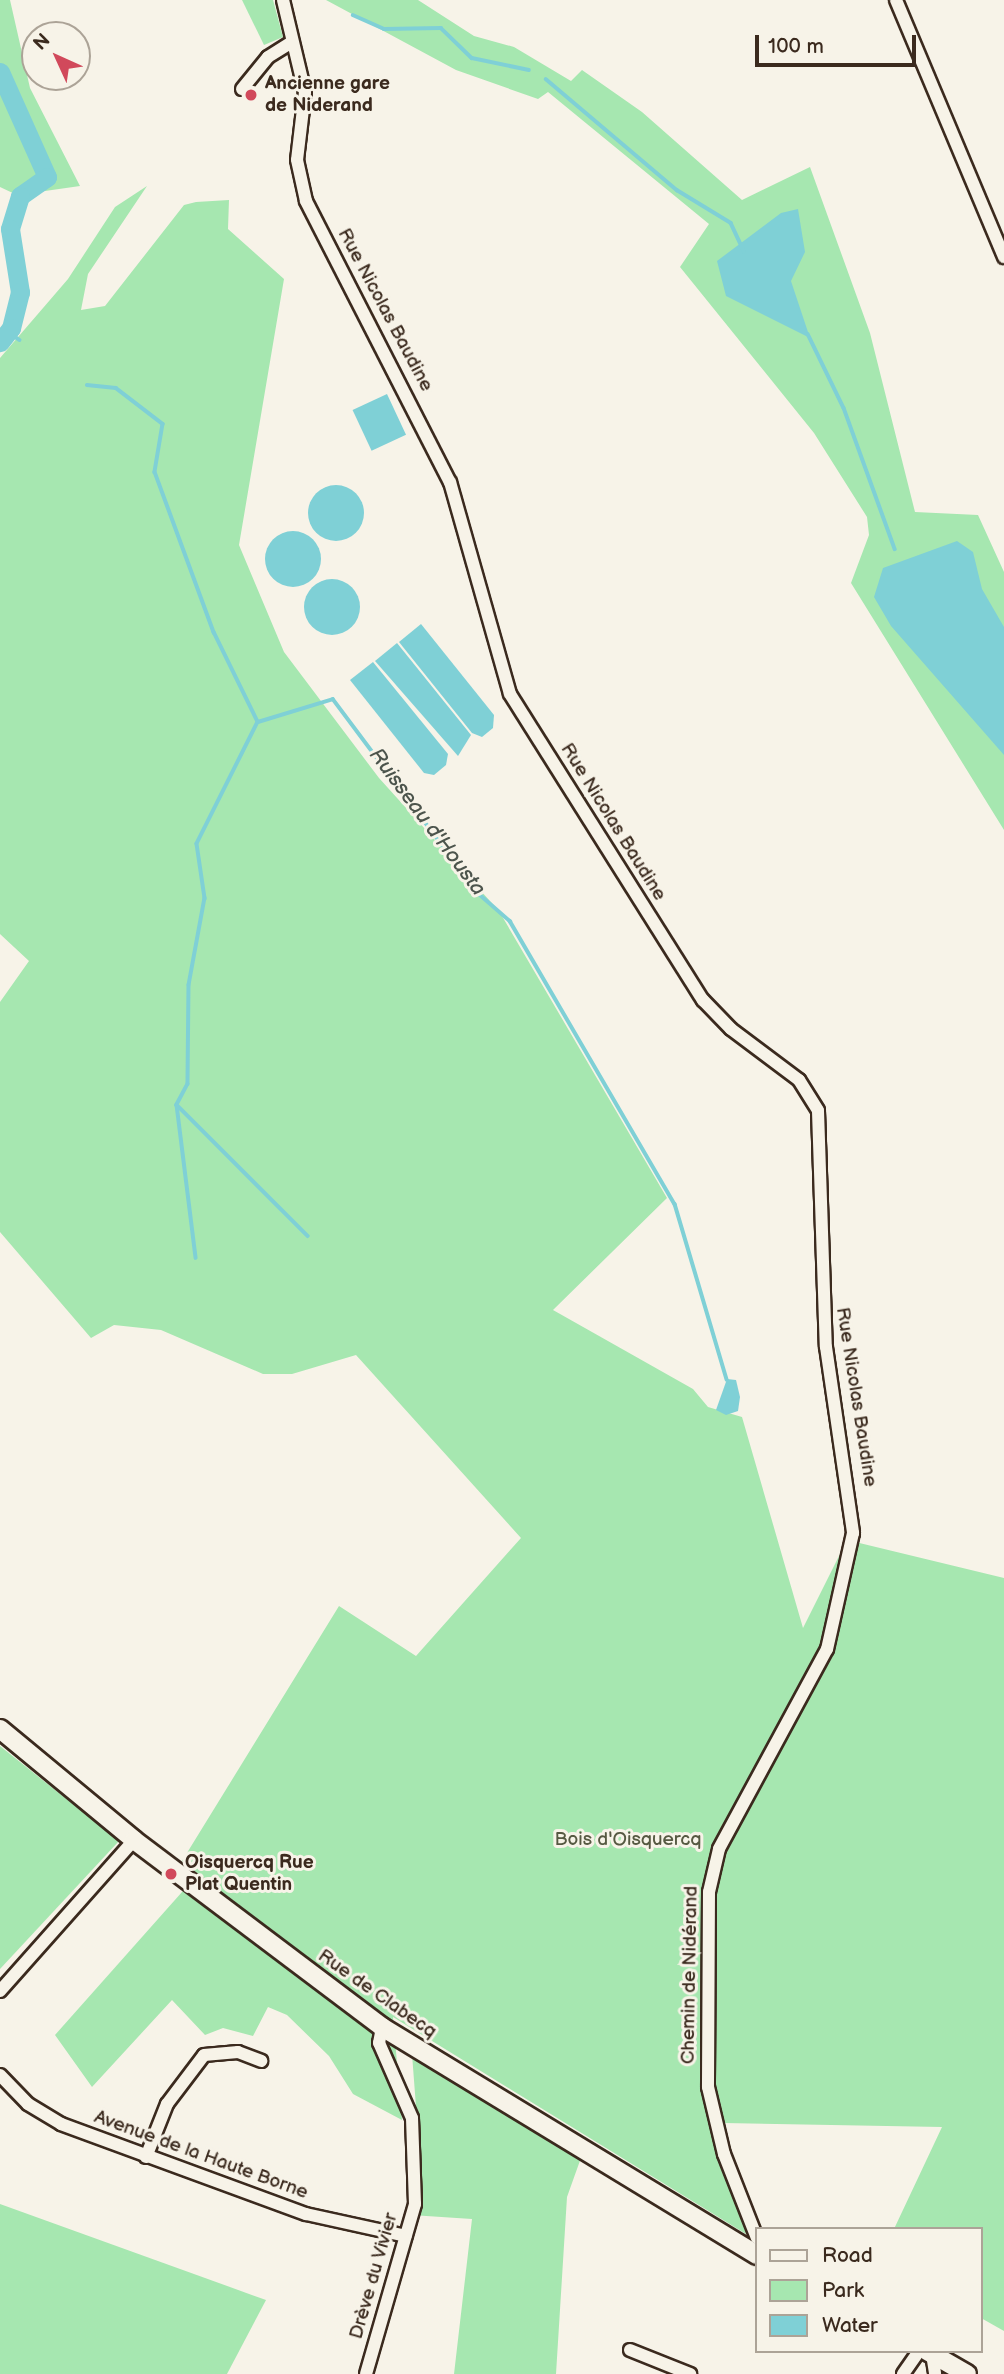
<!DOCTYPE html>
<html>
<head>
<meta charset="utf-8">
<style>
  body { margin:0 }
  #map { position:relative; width:1004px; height:2374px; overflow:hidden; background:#f7f3e8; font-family:"Balsamiq Sans",sans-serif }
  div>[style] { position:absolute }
  .green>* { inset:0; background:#a6e7b0 }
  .water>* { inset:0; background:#7fd0d6; transform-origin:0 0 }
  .round { border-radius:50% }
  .stream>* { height:3.5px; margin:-1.75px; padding:0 1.75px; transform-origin:1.75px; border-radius:1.75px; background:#7fd0d6 }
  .river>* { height:19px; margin:-9.5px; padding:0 9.5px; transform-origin:9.5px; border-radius:9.5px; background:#7fd0d6 }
  .roads { filter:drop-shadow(2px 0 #3b2a1e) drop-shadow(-2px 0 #3b2a1e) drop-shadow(0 2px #3b2a1e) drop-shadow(0 -2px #3b2a1e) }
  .street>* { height:12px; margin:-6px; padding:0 6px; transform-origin:6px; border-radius:6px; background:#f7f3e8 }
  .secondary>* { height:18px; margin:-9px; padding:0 9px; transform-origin:9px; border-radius:9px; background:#f7f3e8 }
  .dots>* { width:19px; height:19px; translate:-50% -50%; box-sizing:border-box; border:4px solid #f7f3e8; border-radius:50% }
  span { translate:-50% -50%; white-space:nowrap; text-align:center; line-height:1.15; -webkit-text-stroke:6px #f7f3e8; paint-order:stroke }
  .poi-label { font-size:19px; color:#3b2a1e; font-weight:700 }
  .left { translate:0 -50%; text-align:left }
  .street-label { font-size:19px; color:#3b2a1e }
  .park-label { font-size:19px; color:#565942 }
  .water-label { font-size:21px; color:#4c544c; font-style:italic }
  .legend { position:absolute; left:755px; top:2227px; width:228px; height:126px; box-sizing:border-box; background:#f7f3e8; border:2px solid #aca397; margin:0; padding:9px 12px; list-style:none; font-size:21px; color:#3b2a1e }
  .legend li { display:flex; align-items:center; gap:14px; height:35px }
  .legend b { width:35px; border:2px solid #aca397 }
  .north { position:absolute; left:21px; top:21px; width:70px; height:70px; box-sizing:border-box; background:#f7f3e8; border:2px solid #aca397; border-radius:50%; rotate:315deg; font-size:19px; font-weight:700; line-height:28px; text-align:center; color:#3b2a1e }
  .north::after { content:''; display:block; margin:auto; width:24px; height:32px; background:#d1495b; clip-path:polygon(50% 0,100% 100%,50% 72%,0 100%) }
  .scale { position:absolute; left:755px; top:35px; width:161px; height:32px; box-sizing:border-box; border:4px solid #3b2a1e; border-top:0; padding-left:9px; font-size:21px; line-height:24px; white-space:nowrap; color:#3b2a1e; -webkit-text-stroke:5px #f7f3e8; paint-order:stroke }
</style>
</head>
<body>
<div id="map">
  <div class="green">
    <i style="clip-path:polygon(0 0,10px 0,30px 88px,80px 186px,17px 195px,0 187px)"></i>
    <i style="clip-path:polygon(242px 0,273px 0,283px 37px,264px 45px)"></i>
    <i style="clip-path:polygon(326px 0,418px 0,474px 36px,514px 47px,571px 81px,582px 70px,642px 112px,742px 200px,810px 167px,870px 333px,915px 512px,978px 515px,1004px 572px,1004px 830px,851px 583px,869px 535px,867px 517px,814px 433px,680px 267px,709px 224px,548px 92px,538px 99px,456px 70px)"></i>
    <i style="clip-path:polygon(147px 186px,88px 274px,81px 310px,105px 306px,184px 205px,196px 202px,229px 200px,228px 229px,284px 279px,239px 545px,284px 652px,379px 778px,499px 911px,667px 1198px,553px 1310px,693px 1389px,708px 1407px,742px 1417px,803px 1628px,847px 1540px,1004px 1578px,1004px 2331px,981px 2318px,981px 2229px,894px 2229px,942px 2127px,724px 2123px,746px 2234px,393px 2017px,402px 2120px,353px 2094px,329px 2056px,287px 2015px,268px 2007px,253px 2036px,223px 2028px,205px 2035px,172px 2000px,92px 2087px,55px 2035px,198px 1874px,182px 1861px,339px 1606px,416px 1656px,521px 1538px,356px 1355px,292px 1374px,263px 1374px,161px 1330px,114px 1325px,91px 1338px,0 1232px,0 1002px,29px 961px,0 934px,0 358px,68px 279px,115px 207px)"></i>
    <i style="clip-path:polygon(0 1746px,119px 1841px,0 1969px)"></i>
    <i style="clip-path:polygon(412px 2054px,582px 2155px,567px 2197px,556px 2374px,454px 2374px,472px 2219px,411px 2215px,417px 2120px)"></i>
    <i style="clip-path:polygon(0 2204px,266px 2300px,227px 2374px,0 2374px)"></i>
  </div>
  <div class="water">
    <i style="clip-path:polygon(798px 209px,805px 252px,791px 281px,810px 338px,726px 296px,717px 261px,781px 213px)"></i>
    <i style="left:387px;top:394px;width:45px;height:38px;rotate:65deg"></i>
    <i class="round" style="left:308px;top:485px;width:56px;height:56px"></i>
    <i class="round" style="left:265px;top:531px;width:56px;height:56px"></i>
    <i style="clip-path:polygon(957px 541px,973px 552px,982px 589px,1004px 627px,1004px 755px,891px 626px,874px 597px,883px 568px)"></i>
    <i class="round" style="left:304px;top:579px;width:56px;height:56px"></i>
    <i style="clip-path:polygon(421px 624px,494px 715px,493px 728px,482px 737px,472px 733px,399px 642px)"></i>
    <i style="clip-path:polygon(397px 643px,471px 735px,458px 756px,375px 661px)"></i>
    <i style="clip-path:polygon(373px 662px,448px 754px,446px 765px,434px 775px,424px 773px,350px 680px)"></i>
    <i style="clip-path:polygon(727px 1379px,736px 1380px,740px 1397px,738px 1411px,726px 1415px,716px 1410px)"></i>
  </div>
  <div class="stream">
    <i style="left:353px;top:15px;width:34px;rotate:24deg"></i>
    <i style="left:384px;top:29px;width:57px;rotate:-1deg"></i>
    <i style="left:441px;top:28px;width:43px;rotate:44.1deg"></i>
    <i style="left:472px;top:58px;width:58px;rotate:11.9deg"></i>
    <i style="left:546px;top:79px;width:172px;rotate:40.3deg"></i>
    <i style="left:677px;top:190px;width:63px;rotate:31.4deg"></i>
    <i style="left:731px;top:223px;width:31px;rotate:65deg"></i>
    <i style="left:8px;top:332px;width:14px;rotate:34deg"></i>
    <i style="left:808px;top:334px;width:82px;rotate:64.1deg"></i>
    <i style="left:844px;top:408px;width:150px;rotate:70.1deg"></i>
    <i style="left:87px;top:385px;width:29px;rotate:6deg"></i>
    <i style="left:116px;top:388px;width:59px;rotate:37.5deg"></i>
    <i style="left:163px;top:424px;width:49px;rotate:99.5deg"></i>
    <i style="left:155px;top:472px;width:171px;rotate:69.8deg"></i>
    <i style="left:214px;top:632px;width:100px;rotate:63.9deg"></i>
    <i style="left:258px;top:722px;width:78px;rotate:-17deg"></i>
    <i style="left:333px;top:699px;width:242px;rotate:53.2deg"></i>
    <i style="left:478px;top:893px;width:43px;rotate:41.2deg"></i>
    <i style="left:510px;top:921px;width:328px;rotate:59.8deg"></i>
    <i style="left:675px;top:1204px;width:183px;rotate:73.5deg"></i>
    <i style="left:258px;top:722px;width:136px;rotate:116.6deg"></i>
    <i style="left:197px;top:844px;width:55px;rotate:81.6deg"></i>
    <i style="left:205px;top:898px;width:88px;rotate:100.4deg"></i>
    <i style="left:189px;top:985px;width:99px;rotate:90.6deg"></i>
    <i style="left:188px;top:1084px;width:24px;rotate:118deg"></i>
    <i style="left:177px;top:1105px;width:185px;rotate:45deg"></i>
    <i style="left:177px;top:1105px;width:154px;rotate:82.9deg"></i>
  </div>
  <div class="river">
    <i style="left:0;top:72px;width:115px;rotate:65.9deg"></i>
    <i style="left:47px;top:177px;width:33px;rotate:145deg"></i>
    <i style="left:20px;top:196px;width:34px;rotate:107deg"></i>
    <i style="left:10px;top:229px;width:64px;rotate:81deg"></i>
    <i style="left:20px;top:292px;width:37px;rotate:104deg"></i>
    <i style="left:11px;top:328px;width:18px;rotate:128deg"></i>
  </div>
  <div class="roads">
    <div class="street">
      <i style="left:283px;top:0;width:95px;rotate:76.6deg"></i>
      <i style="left:305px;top:92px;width:68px;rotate:96.7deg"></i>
      <i style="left:297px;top:160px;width:42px;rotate:77.6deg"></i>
      <i style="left:306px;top:201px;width:316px;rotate:62.9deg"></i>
      <i style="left:450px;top:482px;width:220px;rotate:74.2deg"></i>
      <i style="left:510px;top:694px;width:362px;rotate:57.8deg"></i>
      <i style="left:703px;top:1000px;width:40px;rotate:46deg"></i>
      <i style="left:731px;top:1029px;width:85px;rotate:36.9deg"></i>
      <i style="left:799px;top:1080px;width:36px;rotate:58deg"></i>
      <i style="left:818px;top:1111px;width:236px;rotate:88.1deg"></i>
      <i style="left:826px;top:1347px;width:188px;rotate:81.7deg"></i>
      <i style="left:853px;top:1533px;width:119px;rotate:102.6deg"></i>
      <i style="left:827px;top:1649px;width:227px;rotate:118.4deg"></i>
      <i style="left:719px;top:1849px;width:44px;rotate:103.1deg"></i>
      <i style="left:709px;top:1892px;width:195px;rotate:90.3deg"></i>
      <i style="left:708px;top:2087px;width:69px;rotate:76.6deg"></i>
      <i style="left:724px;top:2154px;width:90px;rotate:68.6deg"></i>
      <i style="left:896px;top:0;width:279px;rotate:67.2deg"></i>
      <i style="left:242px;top:89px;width:41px;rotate:-50.9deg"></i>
      <i style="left:268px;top:57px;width:28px;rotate:-32deg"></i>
      <i style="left:0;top:1991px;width:202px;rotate:-48.4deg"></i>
      <i style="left:0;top:2075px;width:40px;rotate:46deg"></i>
      <i style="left:28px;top:2104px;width:39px;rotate:31deg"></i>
      <i style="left:61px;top:2124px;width:261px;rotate:20.2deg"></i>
      <i style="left:306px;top:2214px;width:102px;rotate:12.4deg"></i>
      <i style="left:146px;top:2157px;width:57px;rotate:-68.4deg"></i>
      <i style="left:167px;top:2104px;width:61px;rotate:-52.9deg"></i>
      <i style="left:204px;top:2055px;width:34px;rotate:-5deg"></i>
      <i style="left:238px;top:2052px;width:25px;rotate:21deg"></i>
      <i style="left:630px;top:2350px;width:65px;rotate:21.8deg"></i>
      <i style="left:932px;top:2354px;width:20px;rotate:81deg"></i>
      <i style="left:366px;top:2374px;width:177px;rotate:-73.9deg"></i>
      <i style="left:415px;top:2204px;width:86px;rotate:-92deg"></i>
      <i style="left:412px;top:2118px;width:82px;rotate:-113.7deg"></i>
      <i style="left:379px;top:2043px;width:16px;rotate:-79deg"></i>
      <i style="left:903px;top:2374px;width:28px;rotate:-55deg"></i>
    </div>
    <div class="secondary">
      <i style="left:0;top:1729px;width:174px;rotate:39.6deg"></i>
      <i style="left:134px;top:1840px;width:311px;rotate:37deg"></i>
      <i style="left:382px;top:2027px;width:439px;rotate:31.3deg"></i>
      <i style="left:927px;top:2351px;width:46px;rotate:29.9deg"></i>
    </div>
  </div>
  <div class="dots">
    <i style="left:251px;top:95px;background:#d1495b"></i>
    <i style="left:171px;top:1874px;background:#d1495b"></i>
  </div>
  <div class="poi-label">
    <span class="left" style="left:265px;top:95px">Ancienne gare<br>de Niderand</span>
    <span class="left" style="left:185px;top:1874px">Oisquercq Rue<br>Plat Quentin</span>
  </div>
  <div class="street-label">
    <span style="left:385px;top:310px;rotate:62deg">Rue Nicolas Baudine</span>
    <span style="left:613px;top:822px;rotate:58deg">Rue Nicolas Baudine</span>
    <span style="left:856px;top:1397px;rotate:81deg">Rue Nicolas Baudine</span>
    <span style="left:690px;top:1975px;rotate:-89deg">Chemin de Nidérand</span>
    <span style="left:377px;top:1994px;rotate:35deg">Rue de Clabecq</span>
    <span style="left:201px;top:2155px;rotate:20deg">Avenue de la Haute Borne</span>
    <span style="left:374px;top:2276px;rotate:-74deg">Drève du Vivier</span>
  </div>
  <div class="park-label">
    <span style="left:628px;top:1840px">Bois d'Oisquercq</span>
  </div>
  <div class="water-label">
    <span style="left:427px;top:822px;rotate:53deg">Ruisseau d'Housta</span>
  </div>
  <ul class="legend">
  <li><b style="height:9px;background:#f7f3e8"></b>Road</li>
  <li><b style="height:19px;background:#a6e7b0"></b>Park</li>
  <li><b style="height:19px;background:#7fd0d6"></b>Water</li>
  </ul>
  <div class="north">N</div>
  <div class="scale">100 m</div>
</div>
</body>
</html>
